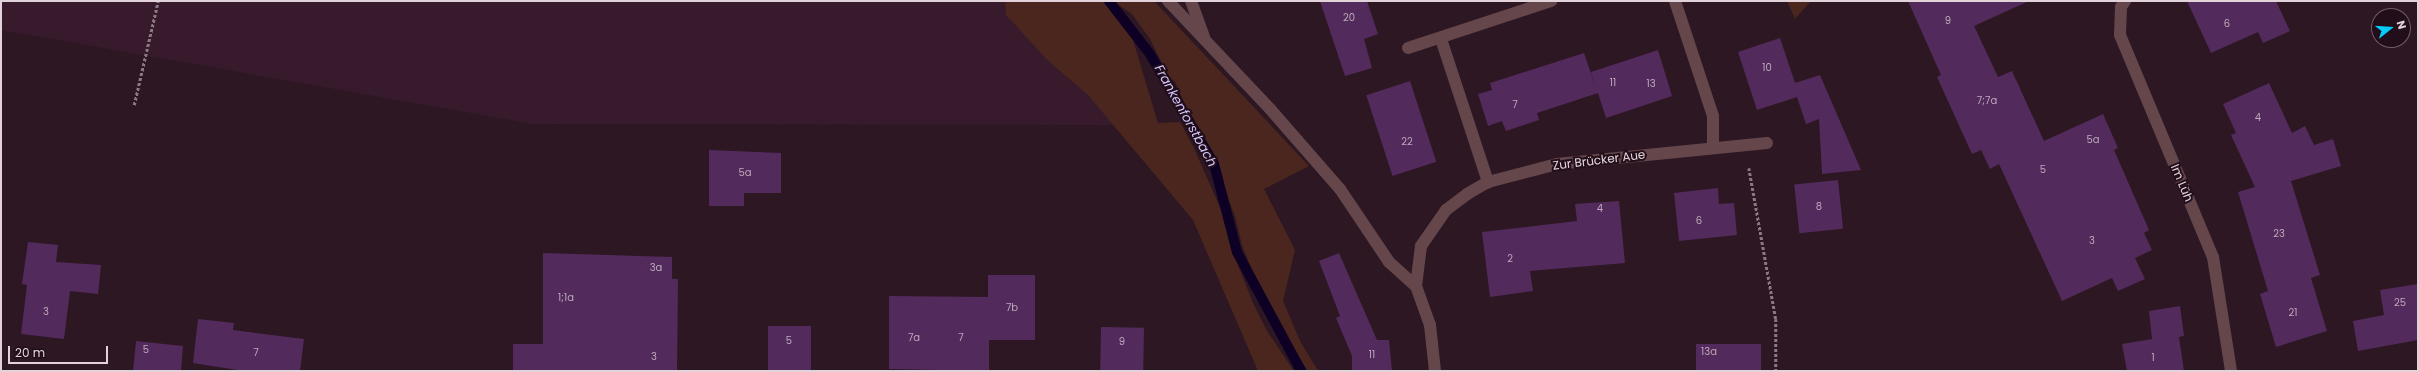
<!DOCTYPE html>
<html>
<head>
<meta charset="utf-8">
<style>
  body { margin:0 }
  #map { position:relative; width:2419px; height:372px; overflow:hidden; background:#2c1723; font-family:Poppins,sans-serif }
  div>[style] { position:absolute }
  .built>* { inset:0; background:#371b2c }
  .green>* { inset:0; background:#4b261e }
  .stream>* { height:10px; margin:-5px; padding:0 5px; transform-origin:5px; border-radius:5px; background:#0d0024 }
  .building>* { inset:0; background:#532a5c; transform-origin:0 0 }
  .path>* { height:2.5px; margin-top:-1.25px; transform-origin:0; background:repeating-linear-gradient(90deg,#8b7983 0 3px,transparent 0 5px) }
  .lane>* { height:12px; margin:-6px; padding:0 6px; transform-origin:6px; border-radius:6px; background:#65474b }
  .street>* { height:12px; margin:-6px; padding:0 6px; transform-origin:6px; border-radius:6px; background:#65474b }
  span { translate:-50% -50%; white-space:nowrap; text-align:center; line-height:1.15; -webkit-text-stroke:4px #220e1a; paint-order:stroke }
  .number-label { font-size:10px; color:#bea9bb }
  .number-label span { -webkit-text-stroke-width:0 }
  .street-label { font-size:12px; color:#e2d3db }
  .water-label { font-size:13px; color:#d1c5fb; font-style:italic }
  .frame { position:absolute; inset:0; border:2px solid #e2d3db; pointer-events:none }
  .north { position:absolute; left:2371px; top:8px; width:40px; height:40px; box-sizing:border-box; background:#220e1a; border:1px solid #6f5d67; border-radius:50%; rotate:73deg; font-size:11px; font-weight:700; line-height:16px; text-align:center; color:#e2d3db }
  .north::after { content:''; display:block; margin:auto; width:14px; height:18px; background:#04cbf9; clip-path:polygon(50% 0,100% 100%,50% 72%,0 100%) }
  .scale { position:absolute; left:8px; top:346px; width:100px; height:18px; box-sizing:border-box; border:2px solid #e2d3db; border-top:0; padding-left:5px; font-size:12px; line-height:14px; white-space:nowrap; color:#e2d3db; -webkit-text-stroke:3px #220e1a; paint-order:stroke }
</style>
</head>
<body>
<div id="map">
  <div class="built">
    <i style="clip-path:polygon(1px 1px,1005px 1px,1006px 15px,1049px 62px,1088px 95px,1114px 125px,533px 124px,1px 30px)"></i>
  </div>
  <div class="green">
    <i style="clip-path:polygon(1005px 1px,1103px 1px,1106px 5px,1133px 40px,1158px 123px,1180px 122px,1194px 148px,1225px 219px,1232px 250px,1253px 303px,1267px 331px,1294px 371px,1258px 371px,1193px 220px,1088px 95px,1049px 62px,1006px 15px)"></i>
    <i style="clip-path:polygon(1113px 1px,1154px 1px,1309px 166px,1264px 189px,1295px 250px,1283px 301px,1300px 341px,1318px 371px,1308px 371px,1265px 303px,1242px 245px,1235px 216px,1205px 141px,1200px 138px,1175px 82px,1168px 75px,1150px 39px,1132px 14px)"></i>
    <i style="clip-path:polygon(1787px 1px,1811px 1px,1795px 19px)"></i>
  </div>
  <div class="stream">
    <i style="left:1109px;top:1px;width:67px;rotate:52.3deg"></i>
    <i style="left:1150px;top:54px;width:127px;rotate:59.8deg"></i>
    <i style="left:1214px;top:164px;width:91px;rotate:75.4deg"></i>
    <i style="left:1237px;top:252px;width:135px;rotate:61.7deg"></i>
  </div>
  <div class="building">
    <i style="clip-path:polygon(1320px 1px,1367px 1px,1378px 34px,1364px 39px,1372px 68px,1345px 76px)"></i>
    <i style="clip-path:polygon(1908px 1px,2029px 1px,1974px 26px,1998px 77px,2012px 71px,2044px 141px,2103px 114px,2118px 148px,2114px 150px,2149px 230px,2144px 233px,2152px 250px,2135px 258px,2145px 279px,2118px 291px,2112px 278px,2062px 301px,1999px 164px,1990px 169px,1981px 150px,1972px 154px,1937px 77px,1941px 75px)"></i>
    <i style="clip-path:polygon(2187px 1px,2276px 1px,2290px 31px,2263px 43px,2258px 32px,2211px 53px)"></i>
    <i style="clip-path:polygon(1780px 38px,1795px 83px,1820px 75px,1861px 170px,1822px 174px,1819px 119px,1806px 124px,1797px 97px,1757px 110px,1738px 52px)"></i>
    <i style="clip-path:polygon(1658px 50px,1672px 96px,1606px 118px,1598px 93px,1537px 113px,1539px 120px,1506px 131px,1502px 121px,1488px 126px,1478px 94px,1492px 90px,1490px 83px,1584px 53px,1596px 88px,1591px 72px)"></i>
    <i style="left:1410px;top:81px;width:85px;height:46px;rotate:72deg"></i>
    <i style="clip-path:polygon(2269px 83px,2292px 133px,2305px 126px,2314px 145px,2333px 139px,2341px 166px,2291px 181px,2320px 275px,2311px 278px,2327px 331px,2276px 347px,2260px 294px,2268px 291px,2238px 192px,2255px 187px,2231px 135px,2236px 133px,2223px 104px)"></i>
    <i style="clip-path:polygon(709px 150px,781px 153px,781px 193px,744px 193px,744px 206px,709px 206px)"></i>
    <i style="left:1838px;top:180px;width:49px;height:44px;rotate:84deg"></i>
    <i style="clip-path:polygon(1718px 188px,1719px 204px,1734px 203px,1737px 235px,1679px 241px,1674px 193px)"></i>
    <i style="clip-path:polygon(1619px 201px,1625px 263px,1530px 271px,1533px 291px,1490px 297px,1482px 232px,1577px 221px,1575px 204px)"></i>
    <i style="clip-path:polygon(28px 242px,58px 245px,56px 262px,101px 265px,98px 294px,70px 291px,64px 339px,21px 334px,27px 285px,22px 284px)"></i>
    <i style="clip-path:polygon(543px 253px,672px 257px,672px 279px,678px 279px,677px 371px,513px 371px,513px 344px,543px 344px)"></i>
    <i style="clip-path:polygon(1339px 253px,1377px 340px,1389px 340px,1392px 371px,1352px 371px,1352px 356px,1336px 318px,1340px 316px,1319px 261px)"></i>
    <i style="clip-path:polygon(988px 275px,1035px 275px,1035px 340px,989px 340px,989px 371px,889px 369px,889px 296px,988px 297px)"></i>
    <i style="clip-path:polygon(2418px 284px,2418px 340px,2358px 351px,2353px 321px,2384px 315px,2380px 290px)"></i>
    <i style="clip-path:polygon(2180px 306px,2184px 336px,2179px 337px,2184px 371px,2127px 371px,2122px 344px,2152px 339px,2149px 311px)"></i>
    <i style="clip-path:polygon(198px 319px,234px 323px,233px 330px,304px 339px,300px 371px,244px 371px,193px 363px)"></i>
    <i style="left:768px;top:326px;width:43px;height:45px"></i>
    <i style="left:1101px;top:327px;width:43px;height:44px;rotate:1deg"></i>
    <i style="clip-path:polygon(136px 341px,183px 346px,181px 371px,133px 371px)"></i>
    <i style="left:1696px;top:344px;width:65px;height:27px"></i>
  </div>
  <div class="path">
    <i style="left:134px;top:105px;width:107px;rotate:-77deg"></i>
    <i style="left:1749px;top:168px;width:153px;rotate:79.9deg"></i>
    <i style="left:1776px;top:319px;width:52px;rotate:90deg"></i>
  </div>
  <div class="lane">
    <i style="left:1168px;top:1px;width:150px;rotate:46.6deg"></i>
    <i style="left:1271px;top:110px;width:105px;rotate:48.9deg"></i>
    <i style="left:1340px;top:189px;width:88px;rotate:56.1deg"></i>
    <i style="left:1389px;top:262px;width:36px;rotate:42deg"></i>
    <i style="left:1191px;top:1px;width:38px;rotate:70deg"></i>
  </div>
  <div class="street">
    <i style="left:1675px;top:1px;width:121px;rotate:71.7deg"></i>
    <i style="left:1713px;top:116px;width:31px;rotate:90deg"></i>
    <i style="left:2125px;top:1px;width:7px;rotate:124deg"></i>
    <i style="left:2121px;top:7px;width:28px;rotate:92deg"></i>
    <i style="left:2120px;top:35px;width:241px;rotate:67.3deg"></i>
    <i style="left:2213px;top:257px;width:115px;rotate:81deg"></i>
    <i style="left:1441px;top:39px;width:151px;rotate:71.8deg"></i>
    <i style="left:1408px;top:48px;width:151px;rotate:-18.2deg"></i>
    <i style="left:1435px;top:371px;width:46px;rotate:-96.2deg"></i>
    <i style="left:1430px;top:325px;width:41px;rotate:-109.7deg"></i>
    <i style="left:1416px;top:286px;width:40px;rotate:-82.9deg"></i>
    <i style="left:1421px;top:246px;width:44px;rotate:-55.2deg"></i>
    <i style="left:1446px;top:210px;width:26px;rotate:-37deg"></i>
    <i style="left:1467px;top:194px;width:24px;rotate:-30deg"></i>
    <i style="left:1488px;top:182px;width:71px;rotate:-14.6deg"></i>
    <i style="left:1557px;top:164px;width:211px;rotate:-5.7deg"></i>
  </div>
  <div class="number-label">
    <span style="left:1349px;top:18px">20</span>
    <span style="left:1948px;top:21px">9</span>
    <span style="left:2227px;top:24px">6</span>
    <span style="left:1767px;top:68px">10</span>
    <span style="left:1613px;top:83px">11</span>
    <span style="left:1651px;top:84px">13</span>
    <span style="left:1987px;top:101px">7;7a</span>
    <span style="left:1515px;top:105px">7</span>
    <span style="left:2258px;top:118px">4</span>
    <span style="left:2093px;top:140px">5a</span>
    <span style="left:1407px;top:142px">22</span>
    <span style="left:2043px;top:170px">5</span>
    <span style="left:745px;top:173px">5a</span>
    <span style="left:1819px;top:207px">8</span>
    <span style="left:1600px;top:209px">4</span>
    <span style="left:1699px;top:221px">6</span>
    <span style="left:2279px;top:234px">23</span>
    <span style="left:2092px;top:241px">3</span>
    <span style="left:1510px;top:259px">2</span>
    <span style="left:656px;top:268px">3a</span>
    <span style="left:566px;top:298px">1;1a</span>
    <span style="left:2400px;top:303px">25</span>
    <span style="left:1012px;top:308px">7b</span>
    <span style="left:46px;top:312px">3</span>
    <span style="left:2293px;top:313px">21</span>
    <span style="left:914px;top:338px">7a</span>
    <span style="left:961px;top:338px">7</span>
    <span style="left:789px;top:341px">5</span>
    <span style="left:1122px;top:342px">9</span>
    <span style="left:146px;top:350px">5</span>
    <span style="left:1709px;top:352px">13a</span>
    <span style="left:256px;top:353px">7</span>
    <span style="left:1372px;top:355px">11</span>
    <span style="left:654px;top:357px">3</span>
    <span style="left:2153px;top:358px">1</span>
  </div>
  <div class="street-label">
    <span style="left:1599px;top:160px;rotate:-7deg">Zur Brücker Aue</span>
    <span style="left:2182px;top:183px;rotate:67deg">Im Lüh</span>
  </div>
  <div class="water-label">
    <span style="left:1185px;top:116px;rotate:61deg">Frankenforstbach</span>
  </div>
  <div class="frame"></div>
  <div class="north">N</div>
  <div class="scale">20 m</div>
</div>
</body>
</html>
